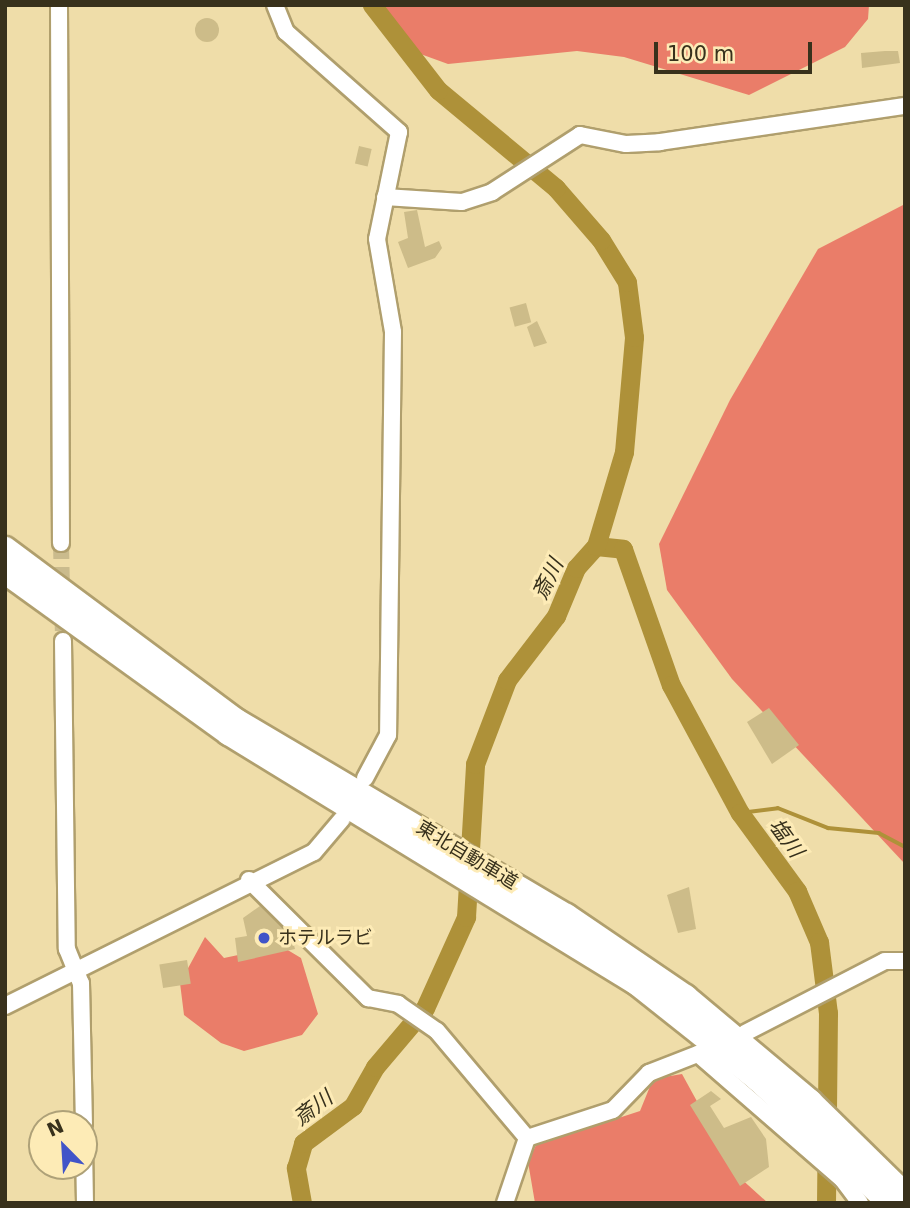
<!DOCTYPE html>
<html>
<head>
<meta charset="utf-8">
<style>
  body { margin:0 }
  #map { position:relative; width:910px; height:1208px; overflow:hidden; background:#efdda9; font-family:"DejaVu Sans","Noto Sans JP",sans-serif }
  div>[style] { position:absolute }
  .forest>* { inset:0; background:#ea7d69 }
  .stream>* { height:3.5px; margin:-1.75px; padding:0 1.75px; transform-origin:1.75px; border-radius:1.75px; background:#ae9139 }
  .river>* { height:19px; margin:-9.5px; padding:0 9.5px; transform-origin:9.5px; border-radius:9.5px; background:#ae9139 }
  .building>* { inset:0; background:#cdbc89; transform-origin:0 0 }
  .round { border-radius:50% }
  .minor-tunnel>* { height:16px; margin-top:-8px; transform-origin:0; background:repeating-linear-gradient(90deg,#cabb8d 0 16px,transparent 0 24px) }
  .roads { filter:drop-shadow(2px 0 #b09f6d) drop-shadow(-2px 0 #b09f6d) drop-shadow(0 2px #b09f6d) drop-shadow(0 -2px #b09f6d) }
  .minor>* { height:16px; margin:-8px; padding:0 8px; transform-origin:8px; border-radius:8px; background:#fff }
  .highway>* { height:23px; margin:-11.5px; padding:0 11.5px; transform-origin:11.5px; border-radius:11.5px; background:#fff }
  .dots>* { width:19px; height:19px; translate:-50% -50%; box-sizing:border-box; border:4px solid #fdebb6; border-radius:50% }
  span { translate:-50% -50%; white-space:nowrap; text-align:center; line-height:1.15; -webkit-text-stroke:6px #fdebb6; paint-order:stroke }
  .street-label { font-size:19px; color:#38311c }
  .poi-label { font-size:19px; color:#38311c }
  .left { translate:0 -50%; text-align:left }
  .water-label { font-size:21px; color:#36301c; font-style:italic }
  .frame { position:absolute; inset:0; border:7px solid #38311c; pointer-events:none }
  .north { position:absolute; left:28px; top:1110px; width:70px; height:70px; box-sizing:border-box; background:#fdebb6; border:2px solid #aea178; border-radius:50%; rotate:336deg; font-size:19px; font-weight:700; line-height:28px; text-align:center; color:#38311c }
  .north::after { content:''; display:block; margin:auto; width:24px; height:32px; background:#4154c8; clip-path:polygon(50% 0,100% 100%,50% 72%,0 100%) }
  .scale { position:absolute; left:654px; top:42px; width:158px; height:32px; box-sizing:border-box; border:4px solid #38311c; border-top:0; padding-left:9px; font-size:21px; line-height:24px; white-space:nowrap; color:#38311c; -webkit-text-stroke:5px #fdebb6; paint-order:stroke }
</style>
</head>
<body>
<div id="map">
  <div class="forest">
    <i style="clip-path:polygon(370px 5px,869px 5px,868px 19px,845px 47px,749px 95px,624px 57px,577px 51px,448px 64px,404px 48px)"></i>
    <i style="clip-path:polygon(905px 204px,905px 864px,732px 679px,667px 590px,659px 544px,730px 400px,818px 249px)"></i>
    <i style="clip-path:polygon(205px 937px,224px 958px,281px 946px,301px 958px,318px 1014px,302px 1035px,244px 1051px,221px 1043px,184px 1015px,180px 983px)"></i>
    <i style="clip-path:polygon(682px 1074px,738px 1176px,768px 1203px,535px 1203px,528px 1162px,536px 1145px,640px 1111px,653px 1079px)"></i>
  </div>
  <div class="stream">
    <i style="left:740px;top:813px;width:38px;rotate:-7deg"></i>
    <i style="left:778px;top:808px;width:54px;rotate:21.8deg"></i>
    <i style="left:828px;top:828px;width:51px;rotate:5.6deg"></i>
    <i style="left:879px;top:833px;width:30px;rotate:28deg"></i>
  </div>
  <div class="river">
    <i style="left:596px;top:546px;width:27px;rotate:6deg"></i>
    <i style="left:623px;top:549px;width:144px;rotate:70.6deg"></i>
    <i style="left:671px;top:685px;width:145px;rotate:61.7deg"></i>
    <i style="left:740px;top:813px;width:97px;rotate:53.8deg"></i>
    <i style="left:797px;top:891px;width:56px;rotate:66.7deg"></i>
    <i style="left:819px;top:942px;width:72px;rotate:82.8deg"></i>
    <i style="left:828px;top:1013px;width:190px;rotate:90.6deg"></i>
    <i style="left:302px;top:1203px;width:36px;rotate:-100deg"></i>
    <i style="left:296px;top:1168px;width:26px;rotate:-74deg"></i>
    <i style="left:303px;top:1143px;width:62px;rotate:-36.5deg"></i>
    <i style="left:353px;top:1106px;width:45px;rotate:-60.6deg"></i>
    <i style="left:375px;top:1067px;width:77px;rotate:-49.7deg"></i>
    <i style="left:425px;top:1008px;width:100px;rotate:-65.7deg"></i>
    <i style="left:466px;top:917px;width:153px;rotate:-86.6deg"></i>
    <i style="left:475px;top:764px;width:90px;rotate:-69.1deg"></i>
    <i style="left:507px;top:680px;width:81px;rotate:-52.6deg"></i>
    <i style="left:556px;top:616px;width:52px;rotate:-67.4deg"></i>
    <i style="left:576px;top:568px;width:30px;rotate:-48deg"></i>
    <i style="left:596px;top:546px;width:98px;rotate:-73.4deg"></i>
    <i style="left:624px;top:452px;width:115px;rotate:-85deg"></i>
    <i style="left:634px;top:337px;width:55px;rotate:-97.3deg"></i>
    <i style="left:627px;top:282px;width:49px;rotate:-121.8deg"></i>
    <i style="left:601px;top:240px;width:69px;rotate:-130.9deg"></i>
    <i style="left:556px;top:188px;width:153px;rotate:-140.3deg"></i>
    <i style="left:438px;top:90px;width:108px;rotate:-127.8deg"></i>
  </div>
  <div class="building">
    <i class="round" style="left:195px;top:18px;width:24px;height:24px"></i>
    <i style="clip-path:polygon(885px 51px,898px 51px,900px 63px,862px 68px,861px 53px)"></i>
    <i style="left:359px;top:146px;width:13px;height:18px;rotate:13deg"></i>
    <i style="clip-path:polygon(417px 210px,425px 247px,439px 241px,442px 248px,435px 258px,408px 268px,398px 242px,408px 238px,404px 212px)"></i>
    <i style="left:526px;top:303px;width:20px;height:17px;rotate:75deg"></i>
    <i style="clip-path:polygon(537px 321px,547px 343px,534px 347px,527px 327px)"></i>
    <i style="clip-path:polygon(769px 708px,799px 745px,772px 764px,747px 722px)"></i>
    <i style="clip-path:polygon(689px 887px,696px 929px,678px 933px,667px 895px)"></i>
    <i style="clip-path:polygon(260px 906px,292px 937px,295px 949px,238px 962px,235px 938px,247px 936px,243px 918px)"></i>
    <i style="left:187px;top:960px;width:24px;height:28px;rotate:81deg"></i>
    <i style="clip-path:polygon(711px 1091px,721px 1099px,710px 1106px,724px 1128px,751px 1117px,766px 1139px,769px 1167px,740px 1186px,690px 1105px)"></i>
  </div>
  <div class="minor-tunnel">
    <i style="left:61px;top:543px;width:98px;rotate:88.8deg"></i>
  </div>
  <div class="roads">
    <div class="minor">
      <i style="left:59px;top:5px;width:538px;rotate:89.79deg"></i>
      <i style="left:275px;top:5px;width:29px;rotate:68deg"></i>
      <i style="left:286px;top:32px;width:151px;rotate:41.5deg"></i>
      <i style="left:399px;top:132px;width:109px;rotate:101.6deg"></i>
      <i style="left:377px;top:239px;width:94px;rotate:80.2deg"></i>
      <i style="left:393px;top:332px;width:403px;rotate:90.7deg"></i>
      <i style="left:388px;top:735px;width:49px;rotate:118.1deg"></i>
      <i style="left:385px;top:197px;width:77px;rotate:3.7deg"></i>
      <i style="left:462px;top:202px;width:32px;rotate:-18deg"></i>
      <i style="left:492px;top:192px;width:105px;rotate:-32.9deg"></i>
      <i style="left:580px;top:135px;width:47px;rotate:11.1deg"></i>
      <i style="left:626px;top:144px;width:34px;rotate:-3deg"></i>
      <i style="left:660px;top:142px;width:248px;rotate:-8.4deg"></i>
      <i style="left:63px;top:641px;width:308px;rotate:89.3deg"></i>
      <i style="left:67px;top:949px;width:37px;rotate:68deg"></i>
      <i style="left:81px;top:983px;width:141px;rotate:88.8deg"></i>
      <i style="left:249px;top:880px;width:168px;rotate:44.8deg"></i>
      <i style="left:368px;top:998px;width:31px;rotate:11deg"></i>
      <i style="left:398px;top:1004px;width:47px;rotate:34.7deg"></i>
      <i style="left:437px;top:1031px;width:140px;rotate:49.9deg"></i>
      <i style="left:5px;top:1006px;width:345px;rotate:-26.5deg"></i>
      <i style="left:314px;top:852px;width:43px;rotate:-49.7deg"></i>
      <i style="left:745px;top:1033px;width:157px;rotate:-27.2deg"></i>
      <i style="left:885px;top:961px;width:20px"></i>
      <i style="left:698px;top:1054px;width:191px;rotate:41deg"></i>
      <i style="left:842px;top:1179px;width:30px;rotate:53deg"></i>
      <i style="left:527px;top:1138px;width:90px;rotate:-18deg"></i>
      <i style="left:613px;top:1110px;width:52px;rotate:-45.8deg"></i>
      <i style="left:649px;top:1073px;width:60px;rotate:-21.4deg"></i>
      <i style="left:84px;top:1146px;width:57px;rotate:89deg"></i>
      <i style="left:505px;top:1203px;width:69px;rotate:-71.3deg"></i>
    </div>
    <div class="highway">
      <i style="left:5px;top:548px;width:288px;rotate:36.7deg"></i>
      <i style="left:236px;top:720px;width:383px;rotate:30.6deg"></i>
      <i style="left:566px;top:915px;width:144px;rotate:34.2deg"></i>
      <i style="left:685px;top:996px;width:163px;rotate:40deg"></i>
      <i style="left:810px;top:1101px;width:133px;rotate:44.4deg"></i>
      <i style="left:5px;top:572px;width:275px;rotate:35.8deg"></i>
      <i style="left:228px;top:733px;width:479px;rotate:31.5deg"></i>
      <i style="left:636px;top:983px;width:153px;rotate:38.4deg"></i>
      <i style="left:756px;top:1078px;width:183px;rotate:43.2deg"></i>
    </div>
  </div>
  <div class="dots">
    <i style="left:264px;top:938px;background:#4154c8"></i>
  </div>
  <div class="street-label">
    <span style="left:467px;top:855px;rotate:31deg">東北自動車道</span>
  </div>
  <div class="poi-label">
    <span class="left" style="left:278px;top:938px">ホテルラビ</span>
  </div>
  <div class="water-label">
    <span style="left:548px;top:579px;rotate:-64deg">斎川</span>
    <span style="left:786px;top:838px;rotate:54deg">塩川</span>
    <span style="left:313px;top:1108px;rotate:-37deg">斎川</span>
  </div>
  <div class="frame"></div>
  <div class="north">N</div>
  <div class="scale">100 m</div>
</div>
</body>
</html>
